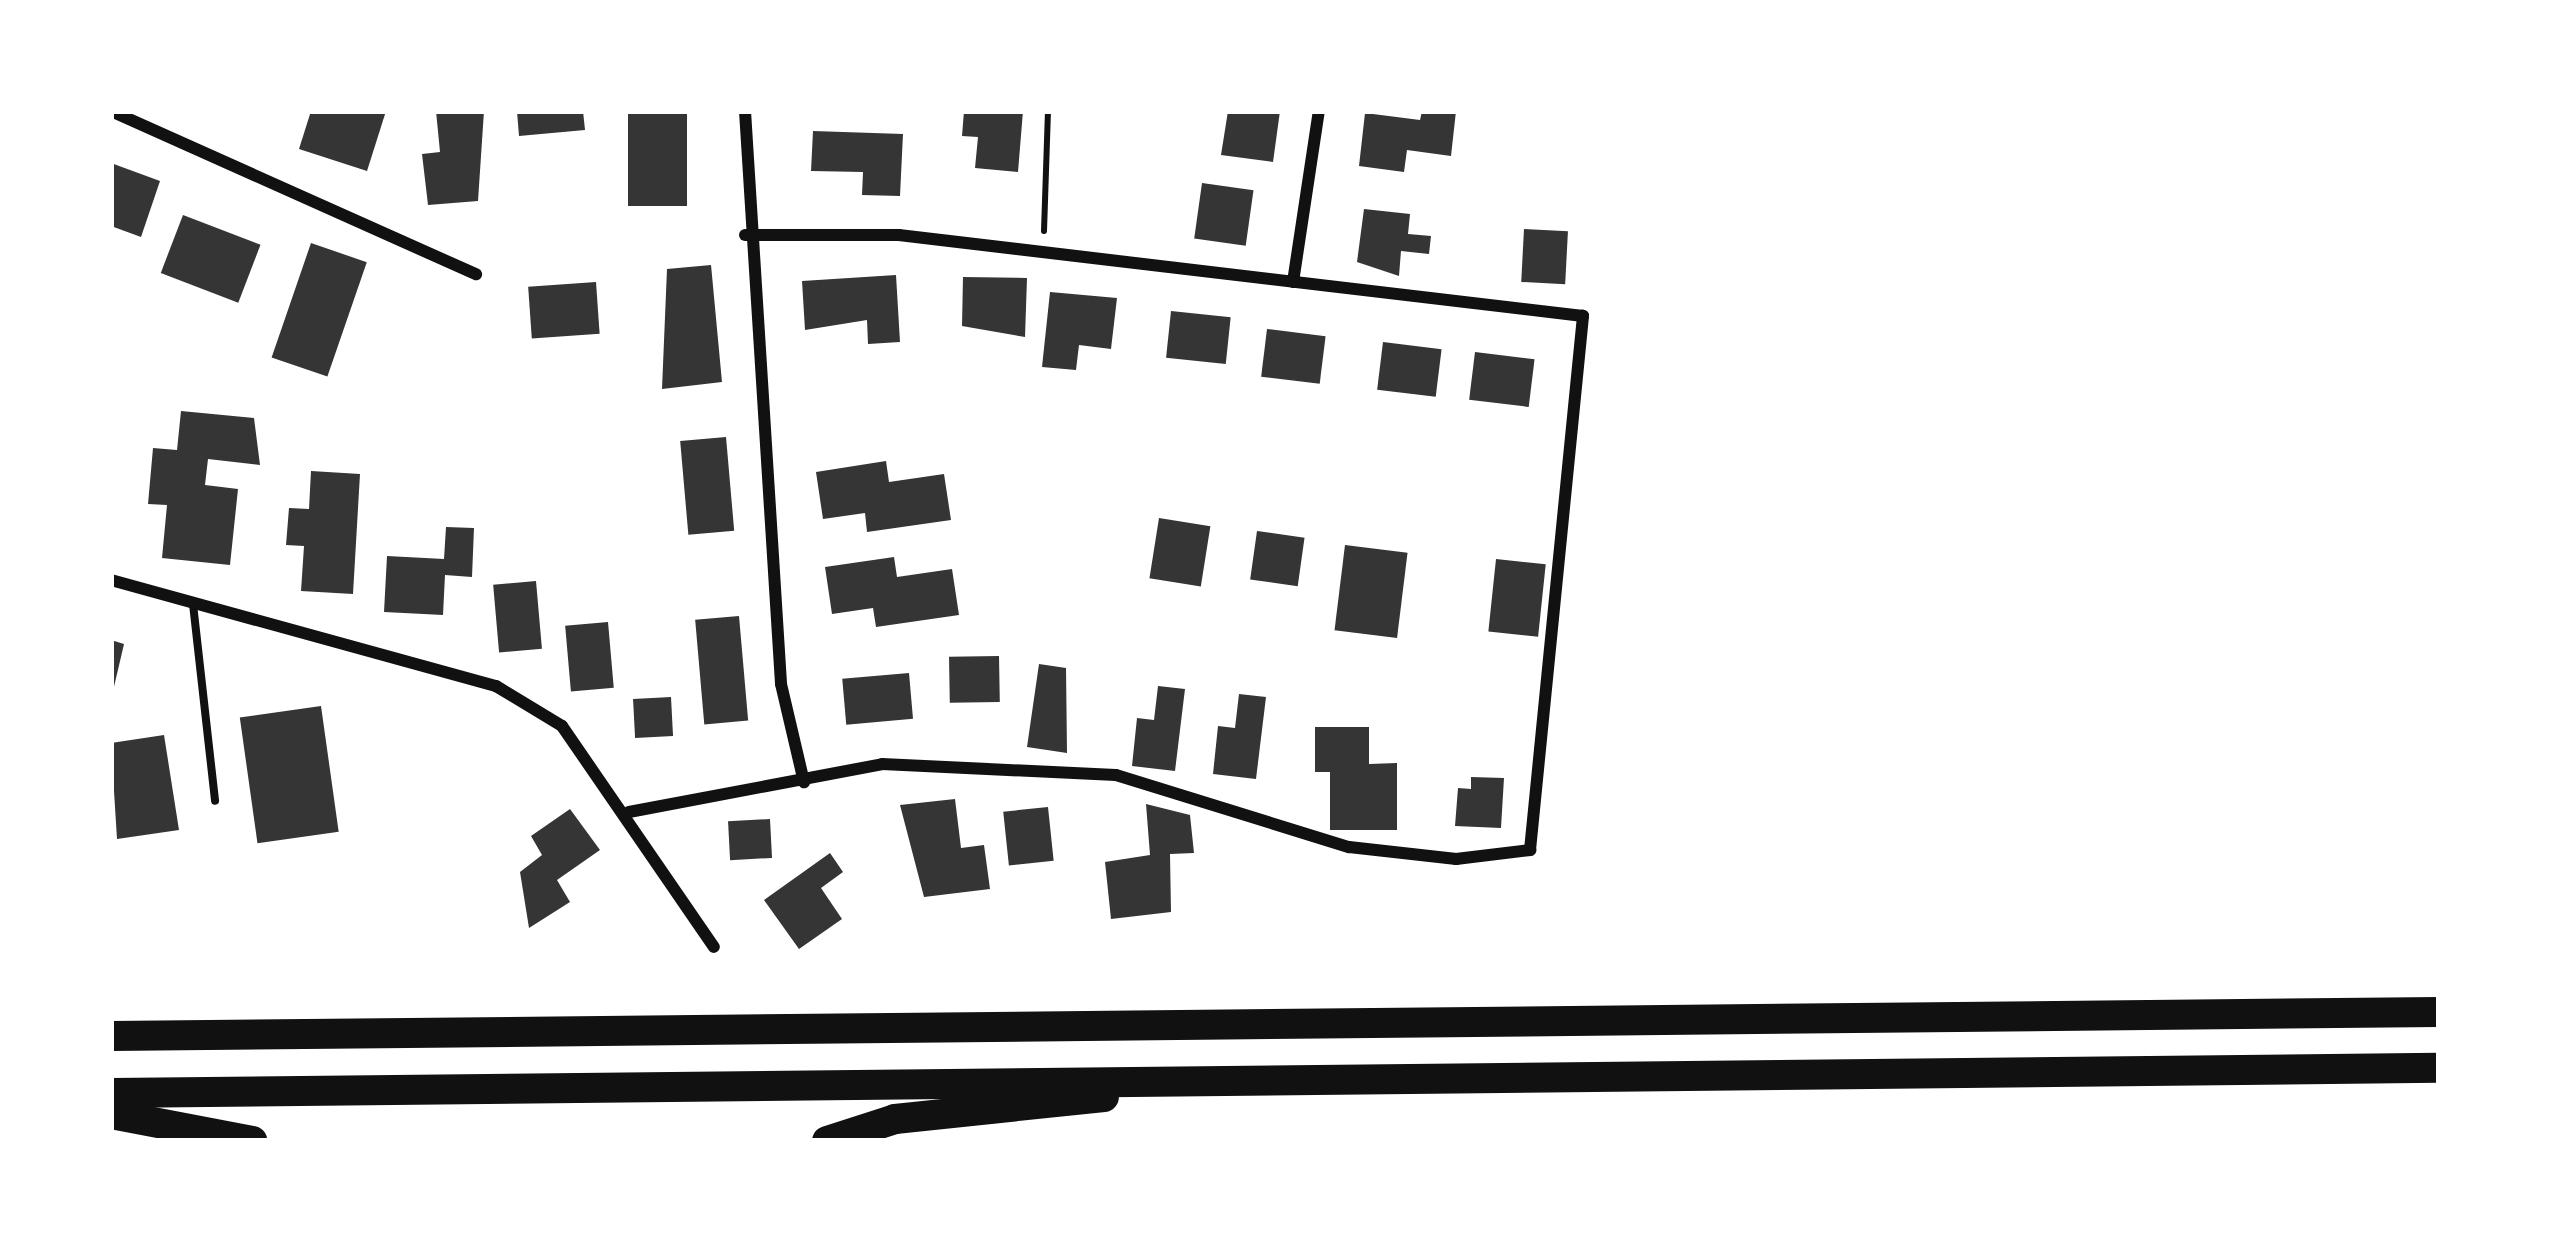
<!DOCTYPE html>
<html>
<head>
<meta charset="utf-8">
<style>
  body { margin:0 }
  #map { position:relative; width:2550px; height:1252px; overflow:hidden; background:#fff; font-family:"Titillium Web",sans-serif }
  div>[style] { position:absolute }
  .building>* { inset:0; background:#353535; transform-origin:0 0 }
  .path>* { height:6px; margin:-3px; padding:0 3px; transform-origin:3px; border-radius:3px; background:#111 }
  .service>* { height:8px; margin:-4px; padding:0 4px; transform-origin:4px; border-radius:4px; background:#111 }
  .minor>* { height:12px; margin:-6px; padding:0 6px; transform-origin:6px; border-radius:6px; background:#111 }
  .motorway>* { height:30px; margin:-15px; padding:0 15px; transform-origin:15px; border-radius:15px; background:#111 }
  span { translate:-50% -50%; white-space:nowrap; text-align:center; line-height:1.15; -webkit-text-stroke:9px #fff; paint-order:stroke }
  .frame { position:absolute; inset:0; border:114px solid #fff; pointer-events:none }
</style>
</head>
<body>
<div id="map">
  <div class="building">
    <i style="clip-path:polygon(311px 111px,386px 111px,367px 171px,299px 149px)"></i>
    <i style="clip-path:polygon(436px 111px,484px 111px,478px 201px,428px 205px,422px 154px,440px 152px)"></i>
    <i style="clip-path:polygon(517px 111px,583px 111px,585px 130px,519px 136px)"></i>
    <i style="left:628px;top:111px;width:59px;height:95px"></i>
    <i style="clip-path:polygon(964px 111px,1023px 111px,1018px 172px,975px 168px,978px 137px,962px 136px)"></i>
    <i style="clip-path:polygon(1228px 111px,1280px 111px,1273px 162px,1221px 155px)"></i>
    <i style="clip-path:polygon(1422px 111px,1456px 111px,1451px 156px,1407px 150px,1404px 172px,1359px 166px,1365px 113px,1420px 120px)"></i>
    <i style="clip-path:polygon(813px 131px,903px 134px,900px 196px,862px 195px,863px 172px,811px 171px)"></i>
    <i style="clip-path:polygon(111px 163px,160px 181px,141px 237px,111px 226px)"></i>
    <i style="left:1202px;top:183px;width:52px;height:56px;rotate:8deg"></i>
    <i style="clip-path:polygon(1364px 209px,1410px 214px,1408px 234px,1431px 236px,1429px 254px,1401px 251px,1399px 276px,1357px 262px)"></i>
    <i style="left:183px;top:215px;width:83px;height:62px;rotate:21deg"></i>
    <i style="left:1524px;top:229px;width:44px;height:53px;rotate:3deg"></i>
    <i style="left:311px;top:243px;width:59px;height:121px;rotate:19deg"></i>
    <i style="clip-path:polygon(711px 265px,722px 382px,662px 389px,667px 269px)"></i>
    <i style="clip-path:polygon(896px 275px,900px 342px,868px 344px,867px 320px,805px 330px,802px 281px)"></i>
    <i style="clip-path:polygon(963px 277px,1027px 278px,1025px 337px,962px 326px)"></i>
    <i style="left:596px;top:282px;width:52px;height:68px;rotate:86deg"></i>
    <i style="clip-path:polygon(1050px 292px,1117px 298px,1111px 349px,1079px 345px,1076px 370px,1042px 367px)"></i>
    <i style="left:1171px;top:311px;width:60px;height:47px;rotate:6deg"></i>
    <i style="left:1267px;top:329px;width:59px;height:48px;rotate:7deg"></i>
    <i style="left:1383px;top:342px;width:59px;height:48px;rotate:7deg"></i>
    <i style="left:1475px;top:352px;width:60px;height:48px;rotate:7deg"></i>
    <i style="clip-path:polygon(181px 411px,254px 418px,260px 465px,208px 459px,205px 485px,238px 489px,230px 565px,162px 558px,167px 505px,148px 504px,153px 448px,177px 450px)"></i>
    <i style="left:726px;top:437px;width:94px;height:46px;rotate:85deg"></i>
    <i style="clip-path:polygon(886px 461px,889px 482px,944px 474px,951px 520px,867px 532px,865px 513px,823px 519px,816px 472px)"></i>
    <i style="clip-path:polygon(311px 471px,360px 474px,353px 594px,301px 591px,304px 546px,286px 545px,289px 508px,309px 509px)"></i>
    <i style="left:1159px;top:518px;width:52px;height:61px;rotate:9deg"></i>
    <i style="clip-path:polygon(446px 527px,474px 528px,472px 577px,445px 575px,443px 615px,384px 612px,387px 556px,444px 559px)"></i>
    <i style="left:1257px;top:531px;width:48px;height:49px;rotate:8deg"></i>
    <i style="left:1345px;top:545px;width:63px;height:86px;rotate:7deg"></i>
    <i style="clip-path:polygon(894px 557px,897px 577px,952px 569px,959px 615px,876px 627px,873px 608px,832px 614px,825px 567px)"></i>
    <i style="left:1496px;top:559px;width:50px;height:73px;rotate:6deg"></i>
    <i style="left:536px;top:581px;width:68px;height:43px;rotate:85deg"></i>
    <i style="left:739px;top:616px;width:105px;height:44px;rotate:85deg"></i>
    <i style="left:608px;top:622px;width:66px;height:43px;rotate:85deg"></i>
    <i style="clip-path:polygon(111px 640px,124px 644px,113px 691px,111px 690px)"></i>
    <i style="left:999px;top:656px;width:46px;height:50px;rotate:89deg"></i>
    <i style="clip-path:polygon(1039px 664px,1066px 668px,1067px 753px,1027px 747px)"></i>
    <i style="left:909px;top:673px;width:46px;height:67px;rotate:85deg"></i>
    <i style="clip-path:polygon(1158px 686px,1185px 689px,1175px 771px,1132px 766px,1137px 718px,1154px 720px)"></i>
    <i style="clip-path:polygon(1239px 694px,1266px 697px,1256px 779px,1213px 774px,1218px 726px,1235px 728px)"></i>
    <i style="left:671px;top:697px;width:39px;height:38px;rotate:87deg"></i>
    <i style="left:321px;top:706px;width:127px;height:82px;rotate:82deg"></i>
    <i style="clip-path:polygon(1315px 727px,1369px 727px,1369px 764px,1397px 763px,1397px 830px,1330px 830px,1330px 772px,1315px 772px)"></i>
    <i style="clip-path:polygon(164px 735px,179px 830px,117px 839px,111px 743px)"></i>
    <i style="clip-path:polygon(1471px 777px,1504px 778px,1501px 828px,1455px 826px,1458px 788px,1471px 789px)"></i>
    <i style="clip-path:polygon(955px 799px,961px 848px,984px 845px,990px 889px,924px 897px,900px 805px)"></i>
    <i style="clip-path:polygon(1146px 804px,1190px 815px,1194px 853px,1170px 854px,1171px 912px,1111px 919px,1105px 862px,1150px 855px)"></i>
    <i style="left:1048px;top:807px;width:54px;height:45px;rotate:84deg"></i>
    <i style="clip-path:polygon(570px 809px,600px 850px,557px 880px,570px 902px,529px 928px,520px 872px,542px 855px,531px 836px)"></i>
    <i style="left:770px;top:819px;width:39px;height:42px;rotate:87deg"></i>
    <i style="clip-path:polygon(830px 853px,843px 872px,821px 888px,842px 919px,799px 949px,764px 900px)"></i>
  </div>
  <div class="path">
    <i style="left:1044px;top:231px;width:120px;rotate:-88.1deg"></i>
  </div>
  <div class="service">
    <i style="left:193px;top:604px;width:198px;rotate:83.6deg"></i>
  </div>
  <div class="minor">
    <i style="left:111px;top:111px;width:400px;rotate:24.1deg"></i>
    <i style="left:745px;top:111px;width:574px;rotate:86.4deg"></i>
    <i style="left:781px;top:684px;width:101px;rotate:76.8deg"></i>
    <i style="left:1293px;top:282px;width:173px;rotate:-81.4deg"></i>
    <i style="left:111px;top:580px;width:399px;rotate:15.4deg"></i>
    <i style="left:496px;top:686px;width:77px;rotate:31.2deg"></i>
    <i style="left:562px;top:726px;width:268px;rotate:55.5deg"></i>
    <i style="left:629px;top:812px;width:258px;rotate:-10.7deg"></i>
    <i style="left:882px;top:764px;width:234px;rotate:2.7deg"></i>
    <i style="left:1116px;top:775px;width:244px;rotate:17.2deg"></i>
    <i style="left:1349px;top:847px;width:108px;rotate:6.4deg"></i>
    <i style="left:1456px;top:859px;width:75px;rotate:-6.9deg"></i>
    <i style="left:1530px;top:850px;width:537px;rotate:-84.33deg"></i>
    <i style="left:1583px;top:316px;width:689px;rotate:-173.25deg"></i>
    <i style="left:899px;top:235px;width:154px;rotate:180deg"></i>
  </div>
  <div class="motorway">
    <i style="left:111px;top:1036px;width:2328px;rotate:-0.59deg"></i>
    <i style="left:111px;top:1093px;width:2328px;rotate:-0.62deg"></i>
    <i style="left:111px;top:1114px;width:144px;rotate:10.8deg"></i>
    <i style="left:827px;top:1141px;width:71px;rotate:-17.9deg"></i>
    <i style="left:895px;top:1119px;width:210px;rotate:-6deg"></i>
  </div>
  <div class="frame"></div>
</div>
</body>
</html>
